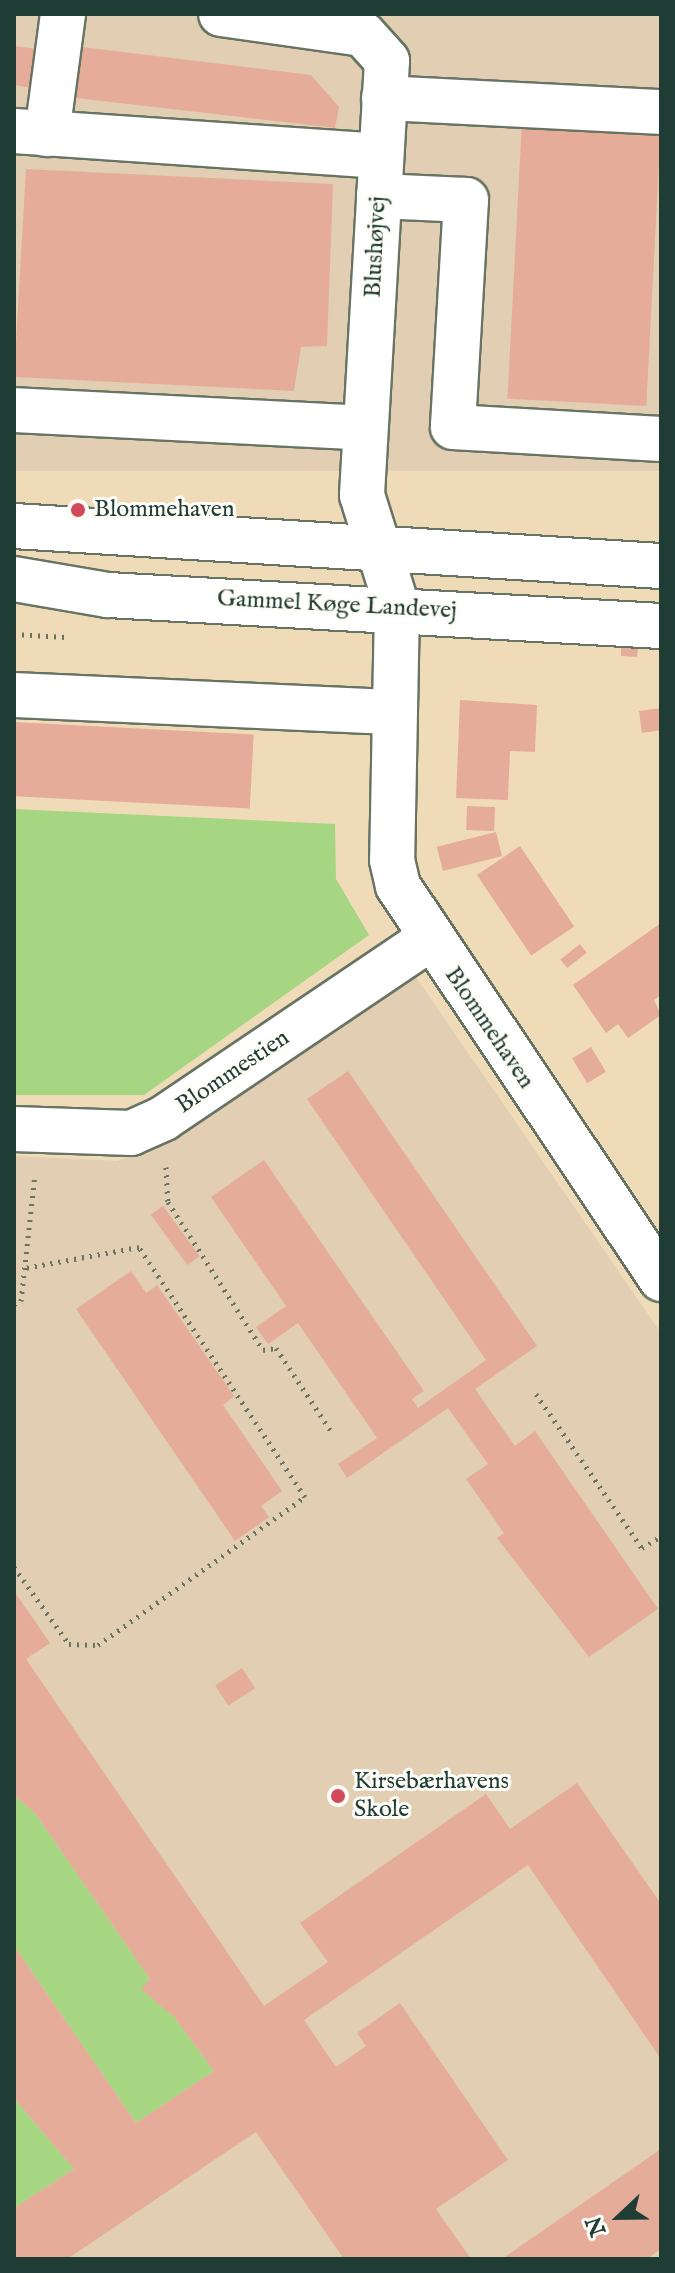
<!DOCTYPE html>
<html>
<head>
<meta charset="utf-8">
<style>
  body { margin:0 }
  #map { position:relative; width:675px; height:2273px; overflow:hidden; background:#f0dbb9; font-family:"IM FELL English",serif }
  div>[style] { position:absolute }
  .built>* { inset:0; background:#e1ceb3; transform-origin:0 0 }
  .green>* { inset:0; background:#a7d683 }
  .building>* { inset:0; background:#e6ac9a; transform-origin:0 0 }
  .path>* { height:5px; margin-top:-2.5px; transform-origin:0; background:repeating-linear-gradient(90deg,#687463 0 2px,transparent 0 8px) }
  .roads { filter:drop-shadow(2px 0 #687463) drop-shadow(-2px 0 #687463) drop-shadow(0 2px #687463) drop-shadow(0 -2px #687463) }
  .minor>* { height:44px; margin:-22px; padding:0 22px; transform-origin:22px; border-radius:22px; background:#fff }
  .major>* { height:44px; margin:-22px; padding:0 22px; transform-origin:22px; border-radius:22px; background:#fff }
  .dots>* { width:22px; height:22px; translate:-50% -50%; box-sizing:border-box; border:4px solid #fdfcf7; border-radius:50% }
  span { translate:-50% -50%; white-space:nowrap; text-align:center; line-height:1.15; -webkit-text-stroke:6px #fdfcf7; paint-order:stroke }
  .street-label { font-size:24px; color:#1f3d34 }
  .poi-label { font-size:24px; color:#1f3d34 }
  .left { translate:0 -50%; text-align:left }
  .frame { position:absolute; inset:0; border:16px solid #1f3d34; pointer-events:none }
  .north { position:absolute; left:579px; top:2177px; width:80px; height:80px; -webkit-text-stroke:6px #fdfcf7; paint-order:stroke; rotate:248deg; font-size:22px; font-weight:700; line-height:32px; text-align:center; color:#1f3d34 }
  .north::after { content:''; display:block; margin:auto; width:28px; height:36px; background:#1f3d34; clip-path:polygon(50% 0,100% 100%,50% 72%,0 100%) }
</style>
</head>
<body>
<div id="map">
  <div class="built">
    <i style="left:14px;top:14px;width:647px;height:457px"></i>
    <i style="clip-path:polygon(413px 973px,661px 1333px,661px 2259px,14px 2259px,14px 1156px,117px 1161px,173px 1142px)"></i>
  </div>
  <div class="green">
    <i style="clip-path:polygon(14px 809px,335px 824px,336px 879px,369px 935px,144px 1095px,14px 1095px)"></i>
    <i style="clip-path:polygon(14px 1795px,35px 1813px,150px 1979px,142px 1989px,175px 2018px,214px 2071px,136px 2123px,14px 1946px)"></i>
    <i style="clip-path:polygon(14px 2098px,74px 2169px,14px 2208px)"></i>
  </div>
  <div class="building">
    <i style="clip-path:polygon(14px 46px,37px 49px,31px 88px,14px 85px)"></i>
    <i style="clip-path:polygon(82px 47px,311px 75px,339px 107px,335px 128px,76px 98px)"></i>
    <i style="left:522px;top:121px;width:139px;height:278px;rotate:3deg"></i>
    <i style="clip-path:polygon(26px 169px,333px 184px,327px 346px,301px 347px,294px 391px,14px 377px)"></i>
    <i style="clip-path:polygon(621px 647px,638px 647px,637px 657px,621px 656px)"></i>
    <i style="clip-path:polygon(460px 700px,537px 705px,535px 752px,510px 751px,508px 800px,456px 798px)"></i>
    <i style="clip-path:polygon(661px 708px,661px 730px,642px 733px,639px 711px)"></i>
    <i style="left:14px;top:722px;width:240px;height:74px;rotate:3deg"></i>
    <i style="left:467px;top:806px;width:28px;height:24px;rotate:2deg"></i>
    <i style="left:496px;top:832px;width:25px;height:61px;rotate:76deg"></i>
    <i style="left:520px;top:846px;width:97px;height:52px;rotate:56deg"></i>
    <i style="clip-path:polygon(661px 923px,661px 995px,654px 1000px,661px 1015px,628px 1038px,618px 1024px,606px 1033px,573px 985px)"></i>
    <i style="left:580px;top:944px;width:11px;height:25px;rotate:52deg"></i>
    <i style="left:591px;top:1047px;width:29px;height:22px;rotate:59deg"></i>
    <i style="clip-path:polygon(348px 1071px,537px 1346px,475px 1389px,515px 1446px,535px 1431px,658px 1609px,589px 1657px,497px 1538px,504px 1533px,466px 1479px,488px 1464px,448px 1408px,347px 1478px,338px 1464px,377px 1438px,298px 1323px,268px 1344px,256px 1327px,286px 1306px,211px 1197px,264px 1160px,424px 1391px,412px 1399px,418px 1408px,486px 1360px,307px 1099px)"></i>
    <i style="left:163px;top:1206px;width:62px;height:15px;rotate:54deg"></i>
    <i style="clip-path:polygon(131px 1271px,146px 1293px,157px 1285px,234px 1396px,223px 1405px,282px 1491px,261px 1506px,269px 1517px,235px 1541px,76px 1309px)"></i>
    <i style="clip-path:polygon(14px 1591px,50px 1643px,26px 1659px,264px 2006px,328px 1962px,300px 1923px,486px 1794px,510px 1829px,577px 1783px,661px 1904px,661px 2059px,528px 1865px,304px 2020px,336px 2067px,366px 2046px,357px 2033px,400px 2003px,508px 2160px,436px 2209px,471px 2259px,344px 2259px,256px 2132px,67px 2259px,14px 2259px,14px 2208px,74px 2169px,14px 2098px,14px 1946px,136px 2123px,214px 2071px,175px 2018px,141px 1989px,150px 1979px,35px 1813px,14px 1795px)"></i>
    <i style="left:242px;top:1668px;width:24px;height:32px;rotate:57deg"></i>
    <i style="clip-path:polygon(661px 2149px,661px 2249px,647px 2259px,502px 2259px)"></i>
  </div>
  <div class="path">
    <i style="left:14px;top:634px;width:51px;rotate:3.4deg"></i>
    <i style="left:166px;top:1167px;width:35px;rotate:87deg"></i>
    <i style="left:168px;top:1202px;width:176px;rotate:57.3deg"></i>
    <i style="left:263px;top:1350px;width:13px;rotate:-9deg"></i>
    <i style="left:276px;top:1348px;width:103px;rotate:56.5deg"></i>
    <i style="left:14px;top:1304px;width:8px;rotate:-23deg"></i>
    <i style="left:21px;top:1301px;width:127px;rotate:-83.7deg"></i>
    <i style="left:536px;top:1394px;width:187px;rotate:55.5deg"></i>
    <i style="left:642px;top:1548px;width:22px;rotate:-32deg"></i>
    <i style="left:14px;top:1567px;width:95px;rotate:54.5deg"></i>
    <i style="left:69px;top:1644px;width:29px;rotate:2deg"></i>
    <i style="left:98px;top:1645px;width:254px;rotate:-35.6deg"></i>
    <i style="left:305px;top:1497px;width:300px;rotate:-123.6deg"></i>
    <i style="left:139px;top:1247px;width:116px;rotate:169.6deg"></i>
  </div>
  <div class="roads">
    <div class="minor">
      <i style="left:221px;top:14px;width:143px;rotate:8deg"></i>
      <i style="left:363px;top:34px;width:36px;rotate:48deg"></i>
      <i style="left:387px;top:61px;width:435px;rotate:93.3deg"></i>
      <i style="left:362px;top:495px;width:117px;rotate:72.6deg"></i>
      <i style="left:397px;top:607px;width:253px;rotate:91.1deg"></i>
      <i style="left:392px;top:860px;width:27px;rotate:77deg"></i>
      <i style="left:398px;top:886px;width:473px;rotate:56.2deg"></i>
      <i style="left:384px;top:98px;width:277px;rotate:2.9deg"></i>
      <i style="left:14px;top:131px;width:368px;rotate:3.9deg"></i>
      <i style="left:47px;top:134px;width:121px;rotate:-82.4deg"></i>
      <i style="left:379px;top:196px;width:87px;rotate:2.6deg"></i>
      <i style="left:466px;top:200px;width:227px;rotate:93.3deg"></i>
      <i style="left:453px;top:427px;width:208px;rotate:3.3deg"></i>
      <i style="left:14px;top:410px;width:351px;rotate:2.9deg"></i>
      <i style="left:14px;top:695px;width:377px;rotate:2.6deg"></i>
      <i style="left:14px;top:1129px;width:117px;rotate:2deg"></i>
      <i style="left:131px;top:1133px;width:36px;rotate:-24deg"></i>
      <i style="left:164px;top:1118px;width:320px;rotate:-34deg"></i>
    </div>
    <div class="major">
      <i style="left:14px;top:526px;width:648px;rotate:3.54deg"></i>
      <i style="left:14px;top:579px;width:95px;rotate:9.7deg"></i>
      <i style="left:108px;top:595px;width:554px;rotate:3.21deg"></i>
    </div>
  </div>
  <div class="dots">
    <i style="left:78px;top:510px;background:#d1495b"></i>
    <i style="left:338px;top:1796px;background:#d1495b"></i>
  </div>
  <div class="street-label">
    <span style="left:376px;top:247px;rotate:-87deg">Blushøjvej</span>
    <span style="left:337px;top:605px;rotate:3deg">Gammel Køge Landevej</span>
    <span style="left:489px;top:1028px;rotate:56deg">Blommehaven</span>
    <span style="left:233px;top:1072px;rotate:-34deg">Blommestien</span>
  </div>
  <div class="poi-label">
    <span class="left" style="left:94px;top:510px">Blommehaven</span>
    <span class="left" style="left:354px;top:1796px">Kirsebærhavens<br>Skole</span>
  </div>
  <div class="frame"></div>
  <div class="north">N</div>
</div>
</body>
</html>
